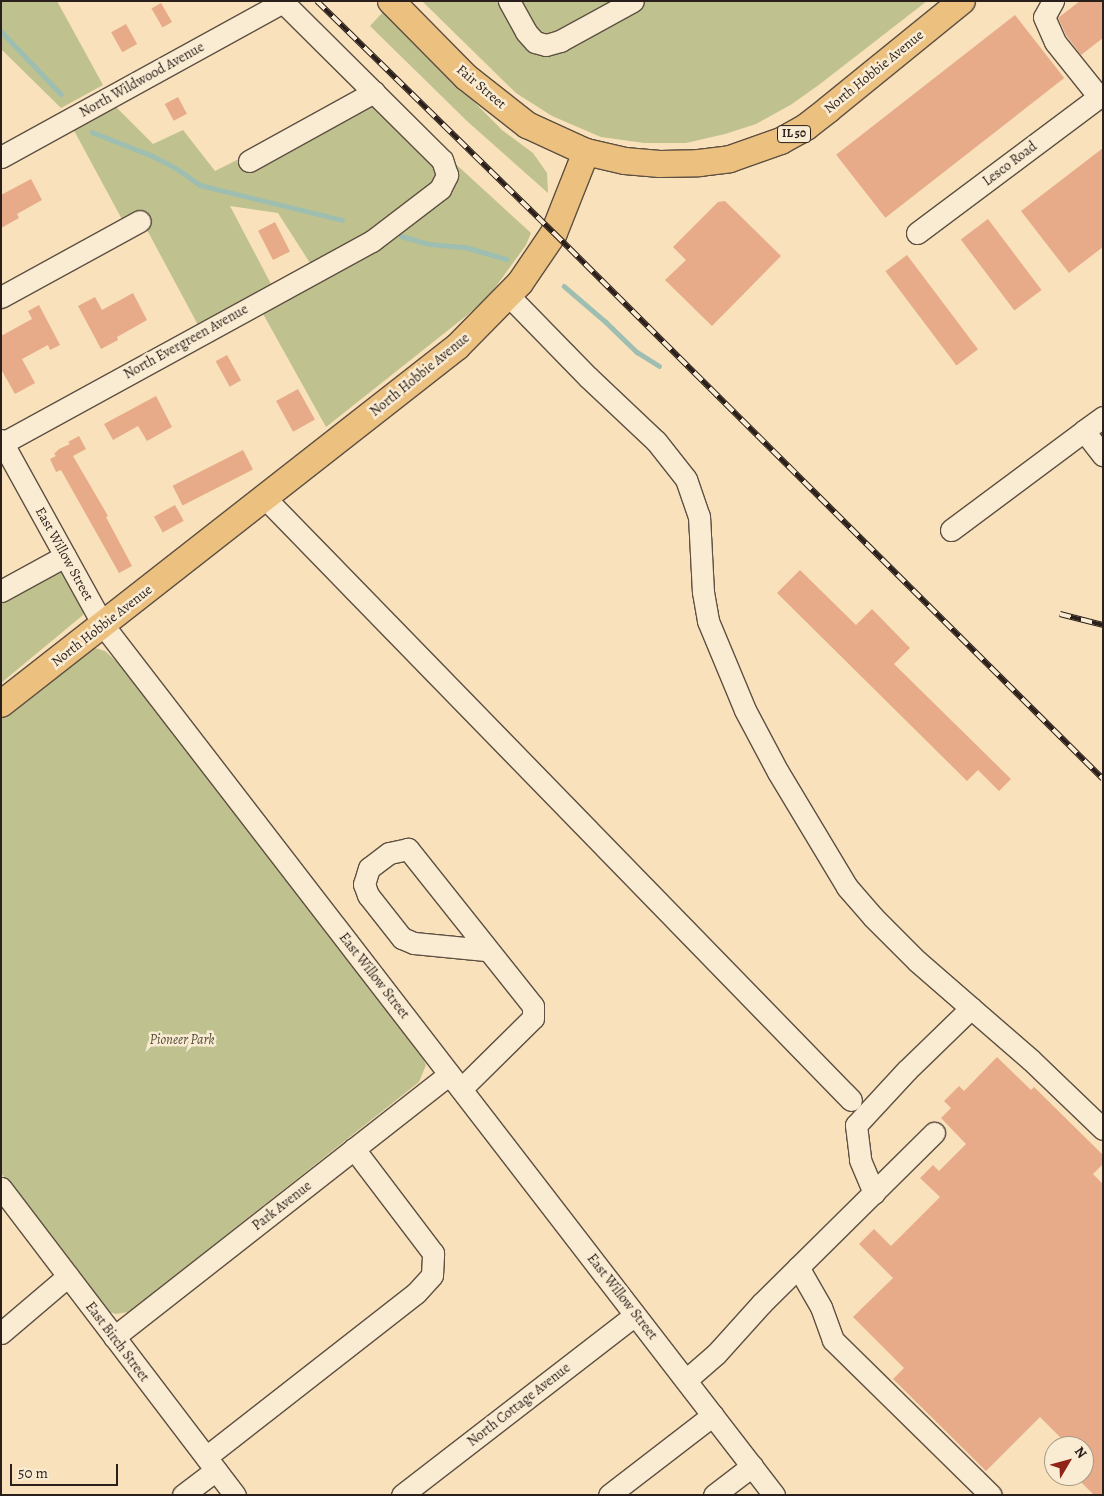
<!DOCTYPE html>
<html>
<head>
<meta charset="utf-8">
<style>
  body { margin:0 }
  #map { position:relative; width:1104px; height:1496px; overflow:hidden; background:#f8e1bb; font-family:Alegreya,serif }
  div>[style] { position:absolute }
  .green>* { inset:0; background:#bfc28f }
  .stream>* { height:4.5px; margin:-2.25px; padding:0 2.25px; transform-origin:2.25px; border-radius:2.25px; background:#9dbeb0 }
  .building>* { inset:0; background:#e8ab89; transform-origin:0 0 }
  .roads { filter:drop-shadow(1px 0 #5e5042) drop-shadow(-1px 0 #5e5042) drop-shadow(0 1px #5e5042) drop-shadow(0 -1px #5e5042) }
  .minor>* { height:21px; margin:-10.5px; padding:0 10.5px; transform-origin:10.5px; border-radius:10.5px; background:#faecd3 }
  .major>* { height:26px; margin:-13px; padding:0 13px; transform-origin:13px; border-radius:13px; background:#ecc07e }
  .rail>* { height:5.5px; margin-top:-2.75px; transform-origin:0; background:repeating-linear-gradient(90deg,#faecd3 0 11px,#2a1f1a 0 22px); box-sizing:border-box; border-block:1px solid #2a1f1a }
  span { translate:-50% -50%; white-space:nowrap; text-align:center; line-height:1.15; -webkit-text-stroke:5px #faecd3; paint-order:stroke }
  .shield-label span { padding:1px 4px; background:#faecd3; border:1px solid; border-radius:4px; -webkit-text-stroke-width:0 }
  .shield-label { font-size:12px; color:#2a1f1a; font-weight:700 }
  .street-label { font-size:14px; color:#2a1f1a }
  .park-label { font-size:14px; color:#57503d; font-style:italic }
  .frame { position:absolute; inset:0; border:2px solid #2a1f1a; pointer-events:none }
  .north { position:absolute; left:1044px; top:1436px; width:50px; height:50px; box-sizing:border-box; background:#faecd3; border:1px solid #a79a89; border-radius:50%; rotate:53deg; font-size:14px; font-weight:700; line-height:20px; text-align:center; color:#2a1f1a }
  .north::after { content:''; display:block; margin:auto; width:18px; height:22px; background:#8f2418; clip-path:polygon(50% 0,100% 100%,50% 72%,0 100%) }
  .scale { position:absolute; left:10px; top:1464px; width:108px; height:22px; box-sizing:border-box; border:2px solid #2a1f1a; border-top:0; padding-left:6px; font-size:15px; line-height:18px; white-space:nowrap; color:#2a1f1a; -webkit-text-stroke:4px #faecd3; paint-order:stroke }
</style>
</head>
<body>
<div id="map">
  <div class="green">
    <i style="clip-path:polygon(1px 1px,57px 1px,103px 85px,61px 108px,1px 49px)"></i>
    <i style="clip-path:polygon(422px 1px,927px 1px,820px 84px,792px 104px,756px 124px,725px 134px,686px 143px,644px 143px,601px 137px,552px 116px,516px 93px)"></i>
    <i style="clip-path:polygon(384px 11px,502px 130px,533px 153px,547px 173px,548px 193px,468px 122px,370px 26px)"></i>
    <i style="clip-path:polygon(373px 101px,435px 160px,440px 175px,388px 222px,310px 263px,278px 213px,230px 206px,271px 284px,198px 325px,139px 215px,124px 223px,71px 125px,112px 103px,153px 144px,183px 130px,215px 171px,245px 156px)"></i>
    <i style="clip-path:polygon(449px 158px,531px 233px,526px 245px,489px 296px,466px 316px,326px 427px,262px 312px,404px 227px)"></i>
    <i style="clip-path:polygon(60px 564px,84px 610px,83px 615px,1px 683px,1px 597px)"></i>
    <i style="clip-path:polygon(95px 648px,105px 651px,127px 671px,422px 1056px,426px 1065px,419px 1082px,138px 1305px,128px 1312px,116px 1314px,107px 1311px,1px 1173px,1px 716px,85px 650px)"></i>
  </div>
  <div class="stream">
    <i style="left:1px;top:31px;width:87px;rotate:46.4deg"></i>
    <i style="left:92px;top:132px;width:66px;rotate:21.5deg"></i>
    <i style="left:153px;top:156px;width:26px;rotate:28deg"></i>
    <i style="left:176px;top:168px;width:29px;rotate:35deg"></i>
    <i style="left:200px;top:185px;width:146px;rotate:13.8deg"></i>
    <i style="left:401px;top:236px;width:29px;rotate:16deg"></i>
    <i style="left:429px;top:244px;width:36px;rotate:5deg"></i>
    <i style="left:465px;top:247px;width:43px;rotate:16.3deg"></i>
    <i style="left:564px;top:286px;width:55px;rotate:40.6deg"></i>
    <i style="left:606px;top:322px;width:43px;rotate:44.1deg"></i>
    <i style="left:637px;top:352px;width:26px;rotate:32deg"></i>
  </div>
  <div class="building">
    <i style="clip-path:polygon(1080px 1px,1103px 1px,1103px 38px,1081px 55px,1066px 35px,1058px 18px)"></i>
    <i style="left:161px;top:3px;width:22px;height:11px;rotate:60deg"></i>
    <i style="left:1015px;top:15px;width:80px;height:227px;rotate:52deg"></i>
    <i style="left:126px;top:24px;width:23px;height:17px;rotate:61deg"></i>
    <i style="left:178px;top:97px;width:19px;height:15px;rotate:62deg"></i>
    <i style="clip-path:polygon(1103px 148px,1103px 247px,1069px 273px,1021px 211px)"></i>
    <i style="clip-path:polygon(31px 179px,42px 200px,17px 214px,19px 218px,1px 228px,1px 195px)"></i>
    <i style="clip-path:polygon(725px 201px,781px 256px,712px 326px,665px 280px,686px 260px,673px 247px,718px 202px)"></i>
    <i style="left:988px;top:219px;width:89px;height:34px;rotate:53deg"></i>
    <i style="left:275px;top:222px;width:33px;height:19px;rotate:63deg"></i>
    <i style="left:907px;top:255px;width:118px;height:27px;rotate:53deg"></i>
    <i style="clip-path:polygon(133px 293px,147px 320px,117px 337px,118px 340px,101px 349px,78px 306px,95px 297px,102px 310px)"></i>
    <i style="clip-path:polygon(39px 305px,60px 345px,50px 350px,48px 345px,22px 359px,35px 383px,15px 394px,1px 369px,1px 336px,32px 319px,28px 311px)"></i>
    <i style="left:227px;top:355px;width:29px;height:13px;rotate:61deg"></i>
    <i style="left:298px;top:389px;width:35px;height:25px;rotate:61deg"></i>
    <i style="clip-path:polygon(156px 396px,172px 427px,147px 441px,138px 426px,113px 440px,104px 424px)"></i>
    <i style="clip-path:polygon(79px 436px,86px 449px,73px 456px,108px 516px,106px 517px,132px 566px,119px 573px,61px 470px,56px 472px,50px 459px,56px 456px,54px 454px,59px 449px,70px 444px,68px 442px)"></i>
    <i style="left:243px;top:450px;width:22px;height:79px;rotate:63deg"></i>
    <i style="left:175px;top:505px;width:18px;height:24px;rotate:61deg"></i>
    <i style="clip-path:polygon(800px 570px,856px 625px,872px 609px,910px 648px,894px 664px,1011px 779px,999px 791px,978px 770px,967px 781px,777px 593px)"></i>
    <i style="clip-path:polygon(997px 1057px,1031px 1090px,1034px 1087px,1103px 1155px,1103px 1164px,1093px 1174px,1103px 1184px,1103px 1495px,1094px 1495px,1075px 1476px,1084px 1476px,1084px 1446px,1069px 1446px,1040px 1417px,986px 1471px,893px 1379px,904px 1368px,853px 1317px,893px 1278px,859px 1244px,874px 1229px,891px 1246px,940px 1197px,920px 1178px,933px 1165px,939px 1171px,966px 1144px,941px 1118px,951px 1108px,944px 1101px,959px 1086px,964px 1091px)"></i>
  </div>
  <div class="roads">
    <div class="minor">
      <i style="left:509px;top:1px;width:35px;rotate:61deg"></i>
      <i style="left:526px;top:32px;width:13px;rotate:48deg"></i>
      <i style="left:535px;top:42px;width:11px;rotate:15deg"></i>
      <i style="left:546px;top:45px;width:15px;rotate:-16deg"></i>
      <i style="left:560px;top:41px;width:83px;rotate:-28.7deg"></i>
      <i style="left:1053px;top:1px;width:18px;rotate:119deg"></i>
      <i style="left:1044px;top:17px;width:27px;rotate:66deg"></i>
      <i style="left:1055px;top:42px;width:70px;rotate:51.3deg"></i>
      <i style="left:1px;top:157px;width:322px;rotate:-28.8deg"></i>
      <i style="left:249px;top:161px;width:143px;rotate:-28.9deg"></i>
      <i style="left:917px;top:233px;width:232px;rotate:-36.8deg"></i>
      <i style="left:508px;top:295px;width:115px;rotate:45.7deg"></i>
      <i style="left:588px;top:377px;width:93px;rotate:43.3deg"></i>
      <i style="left:656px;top:441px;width:48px;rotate:51.7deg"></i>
      <i style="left:686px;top:479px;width:39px;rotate:71deg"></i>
      <i style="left:699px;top:516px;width:76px;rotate:87deg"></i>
      <i style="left:703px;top:592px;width:29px;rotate:80deg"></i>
      <i style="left:708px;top:621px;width:96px;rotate:67.4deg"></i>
      <i style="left:745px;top:710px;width:70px;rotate:62deg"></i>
      <i style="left:778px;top:772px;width:134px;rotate:59deg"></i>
      <i style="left:847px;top:887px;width:40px;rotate:49deg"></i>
      <i style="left:873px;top:917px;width:62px;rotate:45deg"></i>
      <i style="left:917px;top:961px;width:72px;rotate:41deg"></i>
      <i style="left:971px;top:1008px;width:89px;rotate:135.9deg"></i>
      <i style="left:907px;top:1070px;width:75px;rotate:132.8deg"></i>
      <i style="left:856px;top:1125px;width:35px;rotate:83deg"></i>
      <i style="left:860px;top:1160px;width:36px;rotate:67deg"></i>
      <i style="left:1px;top:297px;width:158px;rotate:-28.7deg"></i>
      <i style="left:1103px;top:417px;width:24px;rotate:144deg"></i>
      <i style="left:1084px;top:431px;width:31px;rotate:52deg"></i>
      <i style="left:1px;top:440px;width:211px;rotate:61.1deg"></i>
      <i style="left:103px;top:625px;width:1099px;rotate:52.36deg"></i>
      <i style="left:1px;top:444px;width:423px;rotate:-28.7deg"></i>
      <i style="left:372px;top:241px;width:86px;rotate:-37.4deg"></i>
      <i style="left:440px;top:189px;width:16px;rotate:-63deg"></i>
      <i style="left:447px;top:175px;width:16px;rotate:-108deg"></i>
      <i style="left:442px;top:160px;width:226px;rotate:-135.2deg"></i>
      <i style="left:265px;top:498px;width:840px;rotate:45.77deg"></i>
      <i style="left:951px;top:530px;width:166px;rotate:-36.7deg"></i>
      <i style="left:1px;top:591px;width:73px;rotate:-28.7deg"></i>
      <i style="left:971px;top:1008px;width:79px;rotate:40.9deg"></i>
      <i style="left:1031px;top:1060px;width:100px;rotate:43.8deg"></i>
      <i style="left:461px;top:1089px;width:101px;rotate:-44.6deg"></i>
      <i style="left:533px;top:1018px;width:12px;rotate:-90deg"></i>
      <i style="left:533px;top:1006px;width:201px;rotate:-128.5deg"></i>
      <i style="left:408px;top:849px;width:19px;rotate:168deg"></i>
      <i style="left:389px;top:853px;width:25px;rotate:143deg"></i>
      <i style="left:369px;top:868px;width:17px;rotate:107deg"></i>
      <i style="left:364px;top:884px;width:12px;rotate:70deg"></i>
      <i style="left:368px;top:895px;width:55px;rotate:51.7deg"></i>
      <i style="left:402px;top:938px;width:13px;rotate:23deg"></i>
      <i style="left:414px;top:943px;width:72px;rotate:5.6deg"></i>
      <i style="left:1px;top:1188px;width:386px;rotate:52.7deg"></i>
      <i style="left:798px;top:1267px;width:46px;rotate:60.1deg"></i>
      <i style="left:821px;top:1307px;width:35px;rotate:70deg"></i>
      <i style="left:833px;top:1340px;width:221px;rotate:44.5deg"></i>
      <i style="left:1px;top:1333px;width:88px;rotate:-40.4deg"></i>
      <i style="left:114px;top:1337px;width:426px;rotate:-38.1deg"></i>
      <i style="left:686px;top:1380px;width:40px;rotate:-41deg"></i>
      <i style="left:716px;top:1354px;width:69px;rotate:-48deg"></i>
      <i style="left:762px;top:1303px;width:242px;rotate:-44.7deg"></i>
      <i style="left:206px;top:1457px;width:266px;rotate:-38deg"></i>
      <i style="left:416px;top:1293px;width:24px;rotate:-48deg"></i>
      <i style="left:432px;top:1275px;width:22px;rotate:-87deg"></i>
      <i style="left:433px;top:1253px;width:131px;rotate:-127.2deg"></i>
      <i style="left:183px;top:1495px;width:41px;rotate:-37.1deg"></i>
      <i style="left:402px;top:1495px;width:294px;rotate:-37.7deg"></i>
      <i style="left:609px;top:1495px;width:131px;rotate:-37.6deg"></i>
      <i style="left:714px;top:1495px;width:48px;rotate:-37.3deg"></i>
    </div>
    <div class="major">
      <i style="left:391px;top:1px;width:107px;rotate:45.4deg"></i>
      <i style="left:466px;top:77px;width:78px;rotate:38.2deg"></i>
      <i style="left:527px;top:125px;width:65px;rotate:24.6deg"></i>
      <i style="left:586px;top:152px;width:40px;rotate:13deg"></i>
      <i style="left:625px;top:161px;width:35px;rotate:5deg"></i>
      <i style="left:660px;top:164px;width:39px;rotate:-1deg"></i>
      <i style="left:699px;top:163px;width:31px;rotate:-7deg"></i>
      <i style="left:730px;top:159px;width:54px;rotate:-19.4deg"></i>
      <i style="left:781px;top:141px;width:29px;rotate:-29deg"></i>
      <i style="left:806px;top:127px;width:29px;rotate:-38deg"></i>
      <i style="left:829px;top:109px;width:171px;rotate:-39.1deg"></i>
      <i style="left:1px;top:704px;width:579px;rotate:-38.06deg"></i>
      <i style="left:457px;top:347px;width:90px;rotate:-45.5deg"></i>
      <i style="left:520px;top:283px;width:60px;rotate:-55.8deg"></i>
      <i style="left:554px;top:233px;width:87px;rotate:-68.4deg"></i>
    </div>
  </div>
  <div class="rail">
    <i style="left:317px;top:1px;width:332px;rotate:44.4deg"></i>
    <i style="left:554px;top:233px;width:774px;rotate:44.84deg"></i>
    <i style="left:1060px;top:614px;width:44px;rotate:14.3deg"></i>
  </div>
  <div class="shield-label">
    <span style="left:794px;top:134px">IL 50</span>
  </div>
  <div class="street-label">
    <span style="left:874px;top:72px;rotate:-39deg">North Hobbie Avenue</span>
    <span style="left:142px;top:80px;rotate:-29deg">North Wildwood Avenue</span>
    <span style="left:481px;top:87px;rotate:40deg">Fair Street</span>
    <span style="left:1010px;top:164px;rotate:-37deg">Lesco Road</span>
    <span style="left:186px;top:342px;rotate:-29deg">North Evergreen Avenue</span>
    <span style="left:420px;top:375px;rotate:-39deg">North Hobbie Avenue</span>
    <span style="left:64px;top:554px;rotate:61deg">East Willow Street</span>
    <span style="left:102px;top:626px;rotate:-38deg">North Hobbie Avenue</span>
    <span style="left:374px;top:976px;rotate:52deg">East Willow Street</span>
    <span style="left:282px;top:1206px;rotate:-38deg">Park Avenue</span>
    <span style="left:622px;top:1297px;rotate:52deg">East Willow Street</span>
    <span style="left:117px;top:1342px;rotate:53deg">East Birch Street</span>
    <span style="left:519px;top:1405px;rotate:-38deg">North Cottage Avenue</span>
  </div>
  <div class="park-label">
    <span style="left:182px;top:1040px">Pioneer Park</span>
  </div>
  <div class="frame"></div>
  <div class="north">N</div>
  <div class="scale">50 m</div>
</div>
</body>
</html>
